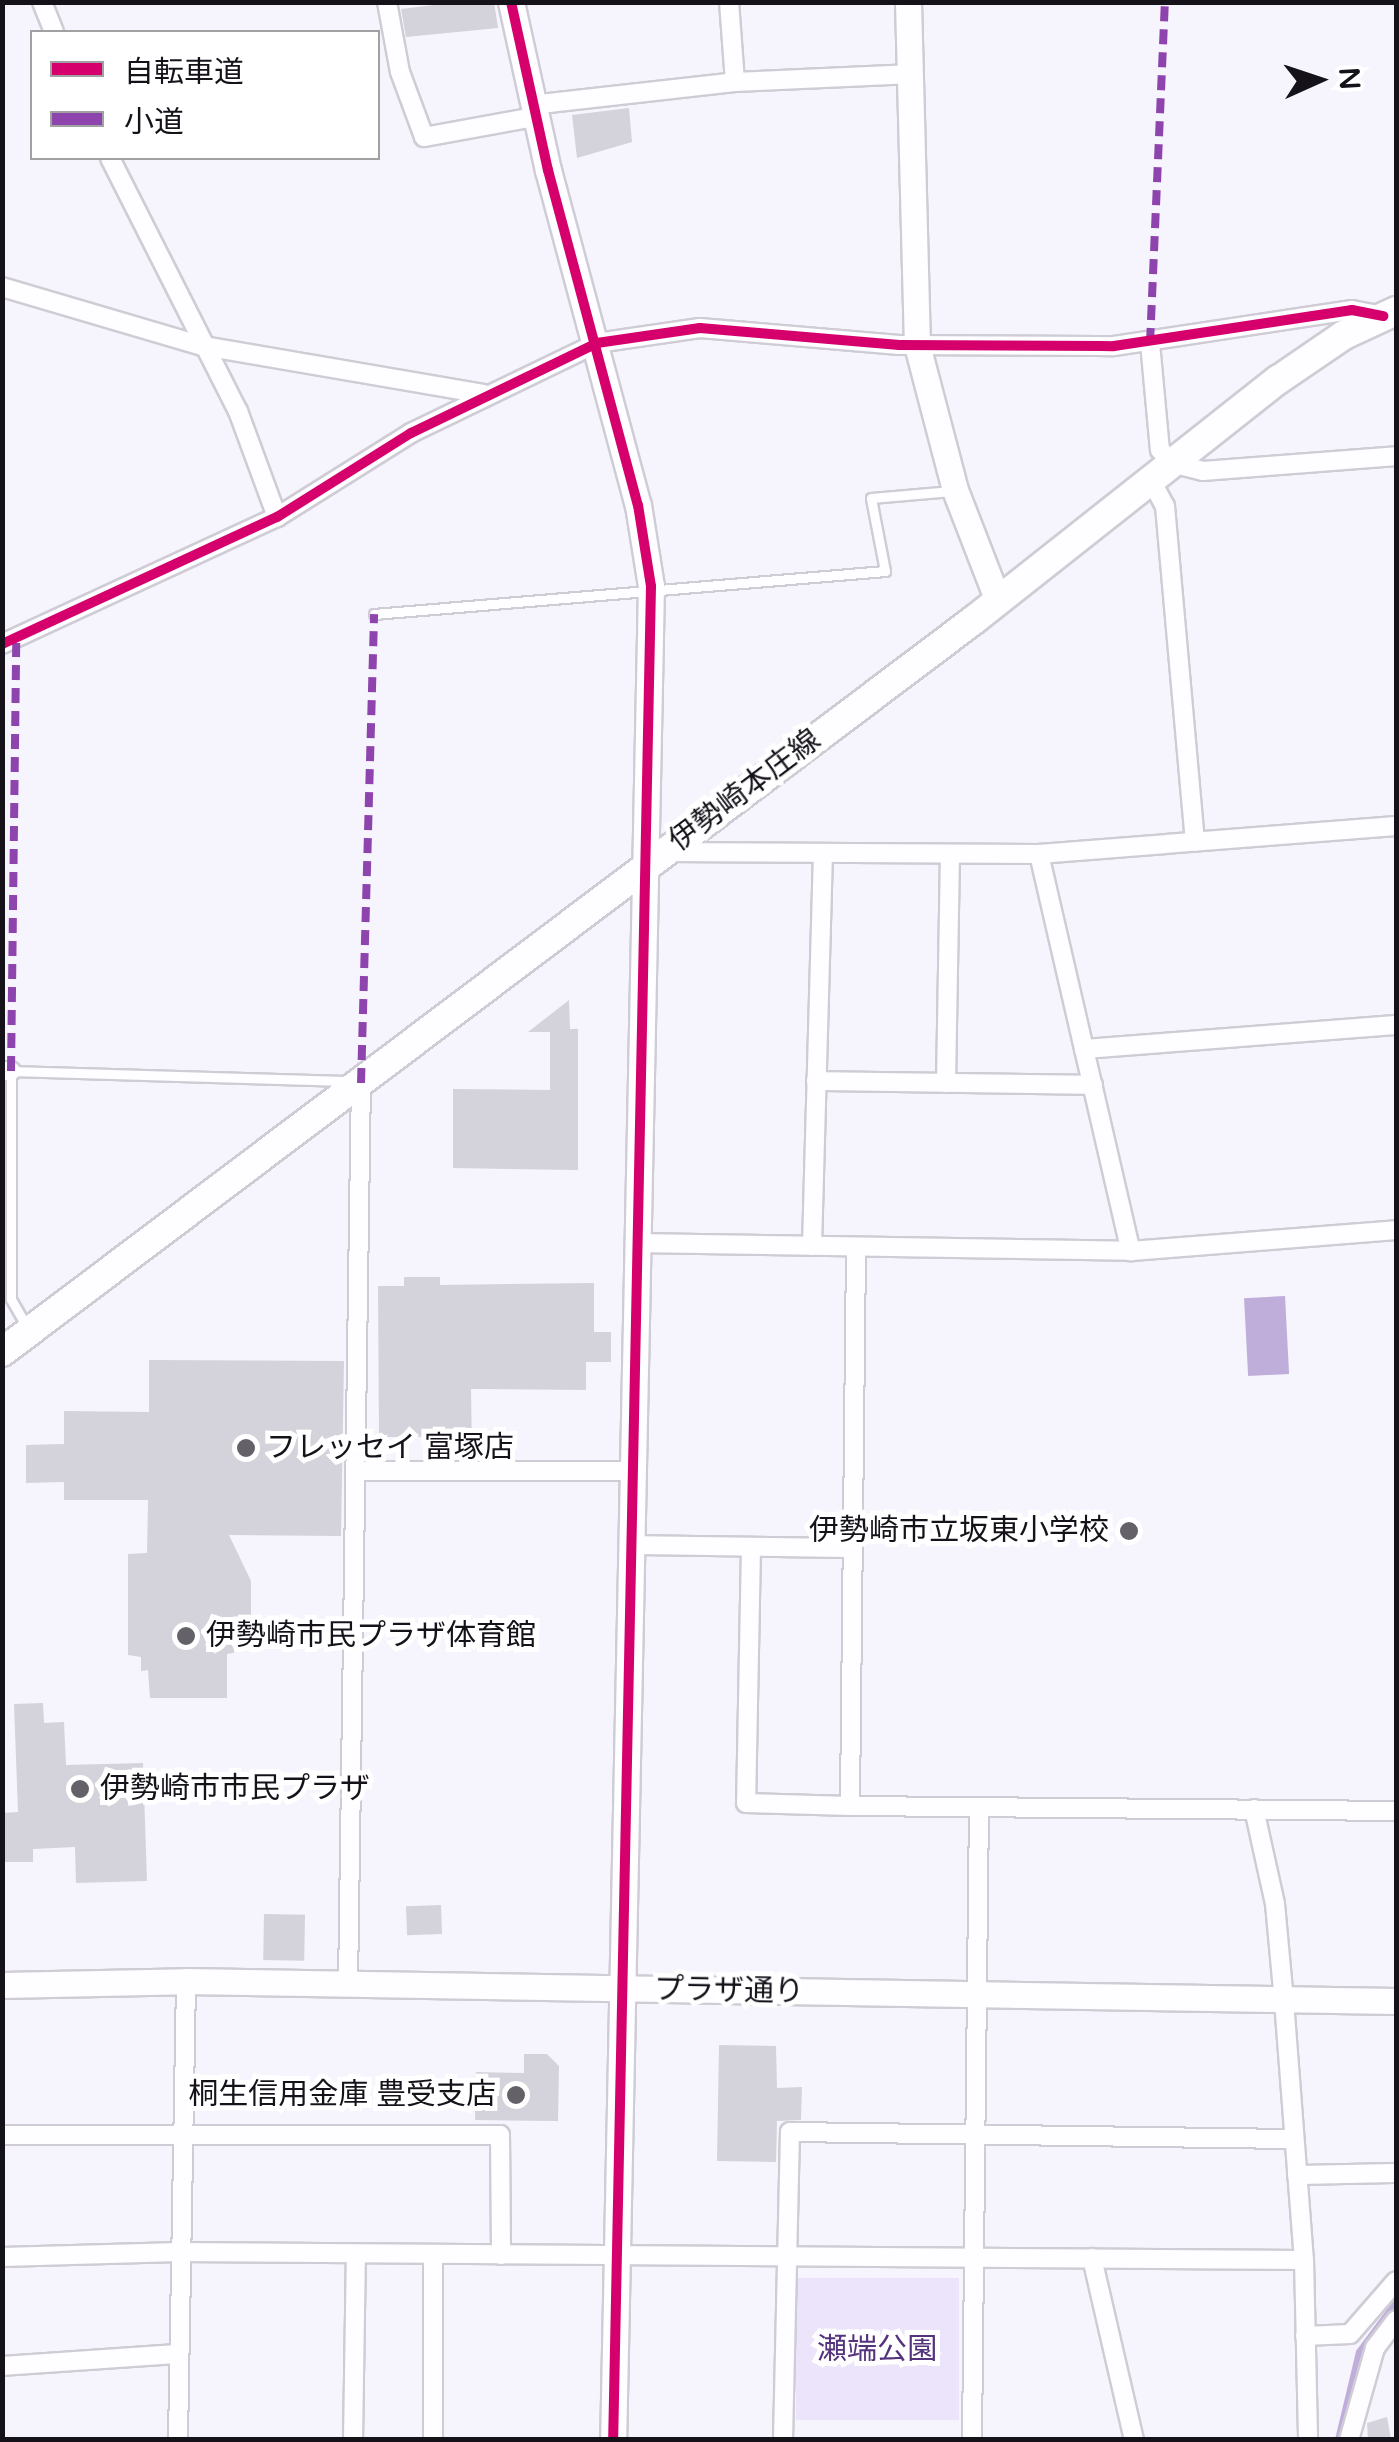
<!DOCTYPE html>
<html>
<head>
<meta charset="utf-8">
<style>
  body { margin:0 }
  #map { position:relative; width:1399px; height:2442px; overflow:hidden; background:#f6f4fc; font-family:"Varela Round","Noto Sans JP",sans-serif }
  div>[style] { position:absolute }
  .green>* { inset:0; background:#ece4fb; transform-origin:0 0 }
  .water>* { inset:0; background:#bfaeda; transform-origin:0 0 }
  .stream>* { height:6px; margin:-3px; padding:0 3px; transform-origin:3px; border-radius:3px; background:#bfaeda }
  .building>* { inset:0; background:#d4d2da; transform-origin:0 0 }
  .roads { filter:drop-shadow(2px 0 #cfccd5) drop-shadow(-2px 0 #cfccd5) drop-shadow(0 2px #cfccd5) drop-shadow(0 -2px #cfccd5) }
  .lane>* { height:9px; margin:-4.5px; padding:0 4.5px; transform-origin:4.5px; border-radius:4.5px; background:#fefdff }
  .street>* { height:18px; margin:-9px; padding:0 9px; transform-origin:9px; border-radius:9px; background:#fefdff }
  .secondary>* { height:25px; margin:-12.5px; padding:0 12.5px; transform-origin:12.5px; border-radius:12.5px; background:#fefdff }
  .primary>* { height:28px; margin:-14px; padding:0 14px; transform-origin:14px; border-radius:14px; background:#fefdff }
  .quiet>* { height:8px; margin-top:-4px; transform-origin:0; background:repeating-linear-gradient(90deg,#8e44ad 0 15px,transparent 0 23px) }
  .cycleway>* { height:10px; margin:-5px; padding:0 5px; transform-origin:5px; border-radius:5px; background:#d6006c }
  .dots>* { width:28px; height:28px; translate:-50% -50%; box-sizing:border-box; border:5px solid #fff; border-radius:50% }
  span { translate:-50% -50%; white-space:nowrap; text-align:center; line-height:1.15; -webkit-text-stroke:10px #fff; paint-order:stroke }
  .street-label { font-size:30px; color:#15121a }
  .poi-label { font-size:30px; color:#15121a }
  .left { translate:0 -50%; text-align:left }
  .right { translate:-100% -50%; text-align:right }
  .park-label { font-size:30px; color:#54337d }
  .frame { position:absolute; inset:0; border:5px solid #15121a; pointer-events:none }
  .legend { position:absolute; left:30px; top:30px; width:350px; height:130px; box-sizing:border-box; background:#fff; border:2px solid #a1a0a3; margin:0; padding:12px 18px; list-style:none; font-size:30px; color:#15121a }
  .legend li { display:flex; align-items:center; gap:20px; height:50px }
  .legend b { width:50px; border:2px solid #a1a0a3 }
  .north { position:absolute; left:1269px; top:30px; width:100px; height:100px; -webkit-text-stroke:8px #fff; paint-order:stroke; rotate:87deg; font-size:28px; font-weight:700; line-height:40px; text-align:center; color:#15121a }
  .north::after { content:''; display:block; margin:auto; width:35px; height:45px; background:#15121a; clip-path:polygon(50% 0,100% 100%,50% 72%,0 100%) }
</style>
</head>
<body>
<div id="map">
  <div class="green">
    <i style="left:959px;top:2278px;width:142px;height:163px;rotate:90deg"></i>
  </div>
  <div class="water">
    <i style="left:1285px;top:1296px;width:78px;height:41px;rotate:87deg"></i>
  </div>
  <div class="stream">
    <i style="left:1338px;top:2440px;width:90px;rotate:-76.6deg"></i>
    <i style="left:1359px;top:2352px;width:62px;rotate:-53.5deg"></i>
  </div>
  <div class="building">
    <i style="clip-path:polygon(459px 2px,494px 2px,498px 28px,406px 37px,401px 9px)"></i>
    <i style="clip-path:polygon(629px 108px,632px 142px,577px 158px,572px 115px)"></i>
    <i style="clip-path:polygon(569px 1000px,570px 1029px,578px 1029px,578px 1170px,453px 1168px,453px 1089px,550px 1090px,550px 1032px,528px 1032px)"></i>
    <i style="clip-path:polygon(404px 1277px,440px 1277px,440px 1285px,594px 1283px,594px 1332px,611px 1332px,611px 1362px,586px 1362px,586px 1390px,471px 1389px,472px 1452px,447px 1452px,447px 1437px,379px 1437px,378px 1286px,404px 1286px)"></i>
    <i style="clip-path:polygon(149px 1360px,344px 1361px,341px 1536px,229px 1535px,251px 1581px,251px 1621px,238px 1652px,227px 1654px,227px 1698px,150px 1698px,148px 1670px,141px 1671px,141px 1657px,128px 1655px,128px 1554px,147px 1553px,148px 1500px,64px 1500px,64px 1482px,26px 1483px,26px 1445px,64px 1444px,64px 1411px,149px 1412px)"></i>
    <i style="clip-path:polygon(43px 1703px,44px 1723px,64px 1722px,66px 1765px,143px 1763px,147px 1881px,76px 1883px,75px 1847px,33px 1849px,33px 1862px,2px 1862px,2px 1813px,18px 1812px,14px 1704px)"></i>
    <i style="left:441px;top:1905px;width:29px;height:35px;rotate:88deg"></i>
    <i style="left:264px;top:1914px;width:41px;height:46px;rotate:1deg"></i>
    <i style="clip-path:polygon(719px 2045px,776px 2046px,777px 2088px,802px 2087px,801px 2120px,777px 2121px,776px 2162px,717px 2161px)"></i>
    <i style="clip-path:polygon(524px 2054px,547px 2054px,559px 2066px,558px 2121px,475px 2120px,476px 2072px,524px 2073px)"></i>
    <i style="clip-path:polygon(1387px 2417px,1391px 2440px,1368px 2440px,1367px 2423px)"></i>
  </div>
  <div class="roads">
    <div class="lane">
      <i style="left:374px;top:614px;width:513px;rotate:-4.81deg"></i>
      <i style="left:885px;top:571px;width:74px;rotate:-100.9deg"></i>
      <i style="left:871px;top:498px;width:81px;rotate:-4.9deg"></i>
      <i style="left:27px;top:1327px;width:32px;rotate:-120deg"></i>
      <i style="left:11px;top:1299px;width:228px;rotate:-90deg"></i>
      <i style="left:11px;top:1071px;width:343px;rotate:1.7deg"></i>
    </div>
    <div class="street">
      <i style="left:42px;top:2px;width:32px;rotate:68deg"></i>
      <i style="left:387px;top:2px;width:71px;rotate:79.5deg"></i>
      <i style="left:400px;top:72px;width:69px;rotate:69.7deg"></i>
      <i style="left:424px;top:137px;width:112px;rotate:-10.3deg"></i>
      <i style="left:729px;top:2px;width:80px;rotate:85.7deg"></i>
      <i style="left:531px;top:105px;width:205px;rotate:-6.4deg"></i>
      <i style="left:735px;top:82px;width:173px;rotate:-2.6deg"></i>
      <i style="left:110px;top:158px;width:284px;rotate:63.2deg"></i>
      <i style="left:238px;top:411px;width:113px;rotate:69.8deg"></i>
      <i style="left:2px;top:287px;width:209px;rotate:16.4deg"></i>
      <i style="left:203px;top:346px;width:284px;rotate:9.7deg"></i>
      <i style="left:1150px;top:343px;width:107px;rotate:84.7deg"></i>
      <i style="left:1160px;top:450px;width:21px;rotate:43deg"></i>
      <i style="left:1175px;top:464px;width:29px;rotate:14deg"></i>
      <i style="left:1203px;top:471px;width:194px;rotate:-4.4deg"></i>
      <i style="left:1152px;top:482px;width:27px;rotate:62deg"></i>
      <i style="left:1165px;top:506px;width:337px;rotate:84.9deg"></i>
      <i style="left:2px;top:644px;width:303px;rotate:-24.8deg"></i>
      <i style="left:277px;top:517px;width:158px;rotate:-32.1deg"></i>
      <i style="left:411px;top:433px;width:207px;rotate:-25.8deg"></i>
      <i style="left:597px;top:343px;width:104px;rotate:-8.3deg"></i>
      <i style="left:700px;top:328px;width:200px;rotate:4.9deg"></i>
      <i style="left:899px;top:345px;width:215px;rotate:0.3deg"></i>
      <i style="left:1114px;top:346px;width:241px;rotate:-8.6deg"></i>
      <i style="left:1352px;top:310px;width:32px;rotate:11deg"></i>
      <i style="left:665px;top:852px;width:374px;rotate:0.3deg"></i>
      <i style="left:1039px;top:854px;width:358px;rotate:-4.5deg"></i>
      <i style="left:1039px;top:854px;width:408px;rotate:77deg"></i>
      <i style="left:1084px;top:1049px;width:313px;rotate:-4.4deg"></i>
      <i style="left:2px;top:1071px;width:9px"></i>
      <i style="left:816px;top:1081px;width:277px;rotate:0.8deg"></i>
      <i style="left:946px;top:1083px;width:228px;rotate:-89deg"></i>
      <i style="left:636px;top:1243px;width:495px;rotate:0.9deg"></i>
      <i style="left:1131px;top:1251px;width:266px;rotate:-4.5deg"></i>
      <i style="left:812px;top:1246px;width:391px;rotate:-88.4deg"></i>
      <i style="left:856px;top:1248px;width:558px;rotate:90.62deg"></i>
      <i style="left:850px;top:1806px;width:546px;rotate:0.52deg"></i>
      <i style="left:360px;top:1471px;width:272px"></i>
      <i style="left:632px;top:1545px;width:221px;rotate:0.8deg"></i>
      <i style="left:751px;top:1547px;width:256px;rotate:91.1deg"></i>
      <i style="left:746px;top:1803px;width:104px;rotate:1.7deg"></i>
      <i style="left:1254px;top:1809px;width:97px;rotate:77.5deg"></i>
      <i style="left:1275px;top:1904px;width:97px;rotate:84.7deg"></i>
      <i style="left:1284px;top:2001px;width:260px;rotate:85.6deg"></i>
      <i style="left:1304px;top:2260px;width:180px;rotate:88.7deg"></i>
      <i style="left:348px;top:1986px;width:903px;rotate:-89.18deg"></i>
      <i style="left:2px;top:2135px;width:498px"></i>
      <i style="left:500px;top:2135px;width:120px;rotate:89.5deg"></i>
      <i style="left:1297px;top:2175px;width:99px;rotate:-1.2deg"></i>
      <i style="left:2px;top:2257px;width:177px;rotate:-1.6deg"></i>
      <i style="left:179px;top:2252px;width:1125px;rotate:0.41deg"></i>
      <i style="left:1092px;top:2258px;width:187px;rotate:77deg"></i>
      <i style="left:1305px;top:2336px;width:45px;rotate:-2.5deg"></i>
      <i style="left:1350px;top:2334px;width:70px;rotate:-49deg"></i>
      <i style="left:2px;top:2366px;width:177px;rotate:-3.9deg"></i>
      <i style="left:178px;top:2440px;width:459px;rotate:-89deg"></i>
      <i style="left:353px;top:2440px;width:186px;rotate:-89.1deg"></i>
      <i style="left:433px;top:2440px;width:185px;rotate:-90deg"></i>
      <i style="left:783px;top:2440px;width:308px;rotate:-88.7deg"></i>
      <i style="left:790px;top:2132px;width:504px;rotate:0.8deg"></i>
      <i style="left:972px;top:2440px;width:632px;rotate:-89.37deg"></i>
      <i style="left:1349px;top:2440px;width:96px;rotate:-74.2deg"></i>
      <i style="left:1375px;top:2348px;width:35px;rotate:-53deg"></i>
    </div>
    <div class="secondary">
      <i style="left:511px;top:2px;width:172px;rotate:77.6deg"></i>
      <i style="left:548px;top:170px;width:347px;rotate:75deg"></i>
      <i style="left:638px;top:505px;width:82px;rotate:80.9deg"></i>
      <i style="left:651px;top:586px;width:1854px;rotate:91.17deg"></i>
      <i style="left:908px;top:2px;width:343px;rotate:88.5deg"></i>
      <i style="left:917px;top:345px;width:150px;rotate:75.3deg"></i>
      <i style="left:955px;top:490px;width:119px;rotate:68.8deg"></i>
      <i style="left:2px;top:1985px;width:184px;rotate:-1.2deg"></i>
      <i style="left:186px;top:1981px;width:1210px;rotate:0.95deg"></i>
    </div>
    <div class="primary">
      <i style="left:2px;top:1352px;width:1218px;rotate:-36.99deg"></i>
      <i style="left:975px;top:619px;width:386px;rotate:-38.3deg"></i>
      <i style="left:1278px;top:380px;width:80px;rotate:-34.3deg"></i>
      <i style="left:1344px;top:335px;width:57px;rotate:-24.8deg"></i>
    </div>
  </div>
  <div class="quiet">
    <i style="left:1150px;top:343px;width:341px;rotate:-87.5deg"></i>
    <i style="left:11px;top:1071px;width:428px;rotate:-89.3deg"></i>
    <i style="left:361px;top:1083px;width:469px;rotate:-88.4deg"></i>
  </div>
  <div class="cycleway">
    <i style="left:511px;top:2px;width:172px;rotate:77.6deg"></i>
    <i style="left:548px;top:170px;width:347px;rotate:75deg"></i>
    <i style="left:638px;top:505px;width:82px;rotate:80.9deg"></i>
    <i style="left:651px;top:586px;width:1854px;rotate:91.17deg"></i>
    <i style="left:2px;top:644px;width:303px;rotate:-24.8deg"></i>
    <i style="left:277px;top:517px;width:158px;rotate:-32.1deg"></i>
    <i style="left:411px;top:433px;width:207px;rotate:-25.8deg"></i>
    <i style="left:597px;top:343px;width:104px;rotate:-8.3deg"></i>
    <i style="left:700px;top:328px;width:200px;rotate:4.9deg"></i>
    <i style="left:899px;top:345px;width:215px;rotate:0.3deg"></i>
    <i style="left:1114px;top:346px;width:241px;rotate:-8.6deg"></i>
    <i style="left:1352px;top:310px;width:32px;rotate:11deg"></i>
  </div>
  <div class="dots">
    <i style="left:246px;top:1448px;background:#646169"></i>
    <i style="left:1129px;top:1531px;background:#646169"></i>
    <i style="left:186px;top:1636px;background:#646169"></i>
    <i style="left:80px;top:1789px;background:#646169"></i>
    <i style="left:516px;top:2095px;background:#646169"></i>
  </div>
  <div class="street-label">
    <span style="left:745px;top:791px;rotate:-37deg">伊勢崎本庄線</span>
    <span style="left:729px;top:1991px;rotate:1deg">プラザ通り</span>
  </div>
  <div class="poi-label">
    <span class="left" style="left:266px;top:1448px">フレッセイ 富塚店</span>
    <span class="right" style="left:1109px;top:1531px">伊勢崎市立坂東小学校</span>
    <span class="left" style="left:206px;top:1636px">伊勢崎市民プラザ体育館</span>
    <span class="left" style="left:100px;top:1789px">伊勢崎市市民プラザ</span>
    <span class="right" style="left:496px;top:2095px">桐生信用金庫 豊受支店</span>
  </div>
  <div class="park-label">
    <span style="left:877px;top:2350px">瀬端公園</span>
  </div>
  <div class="frame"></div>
  <ul class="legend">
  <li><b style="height:12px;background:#d6006c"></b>自転車道</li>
  <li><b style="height:12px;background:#8e44ad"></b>小道</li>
  </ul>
  <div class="north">N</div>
</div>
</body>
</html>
